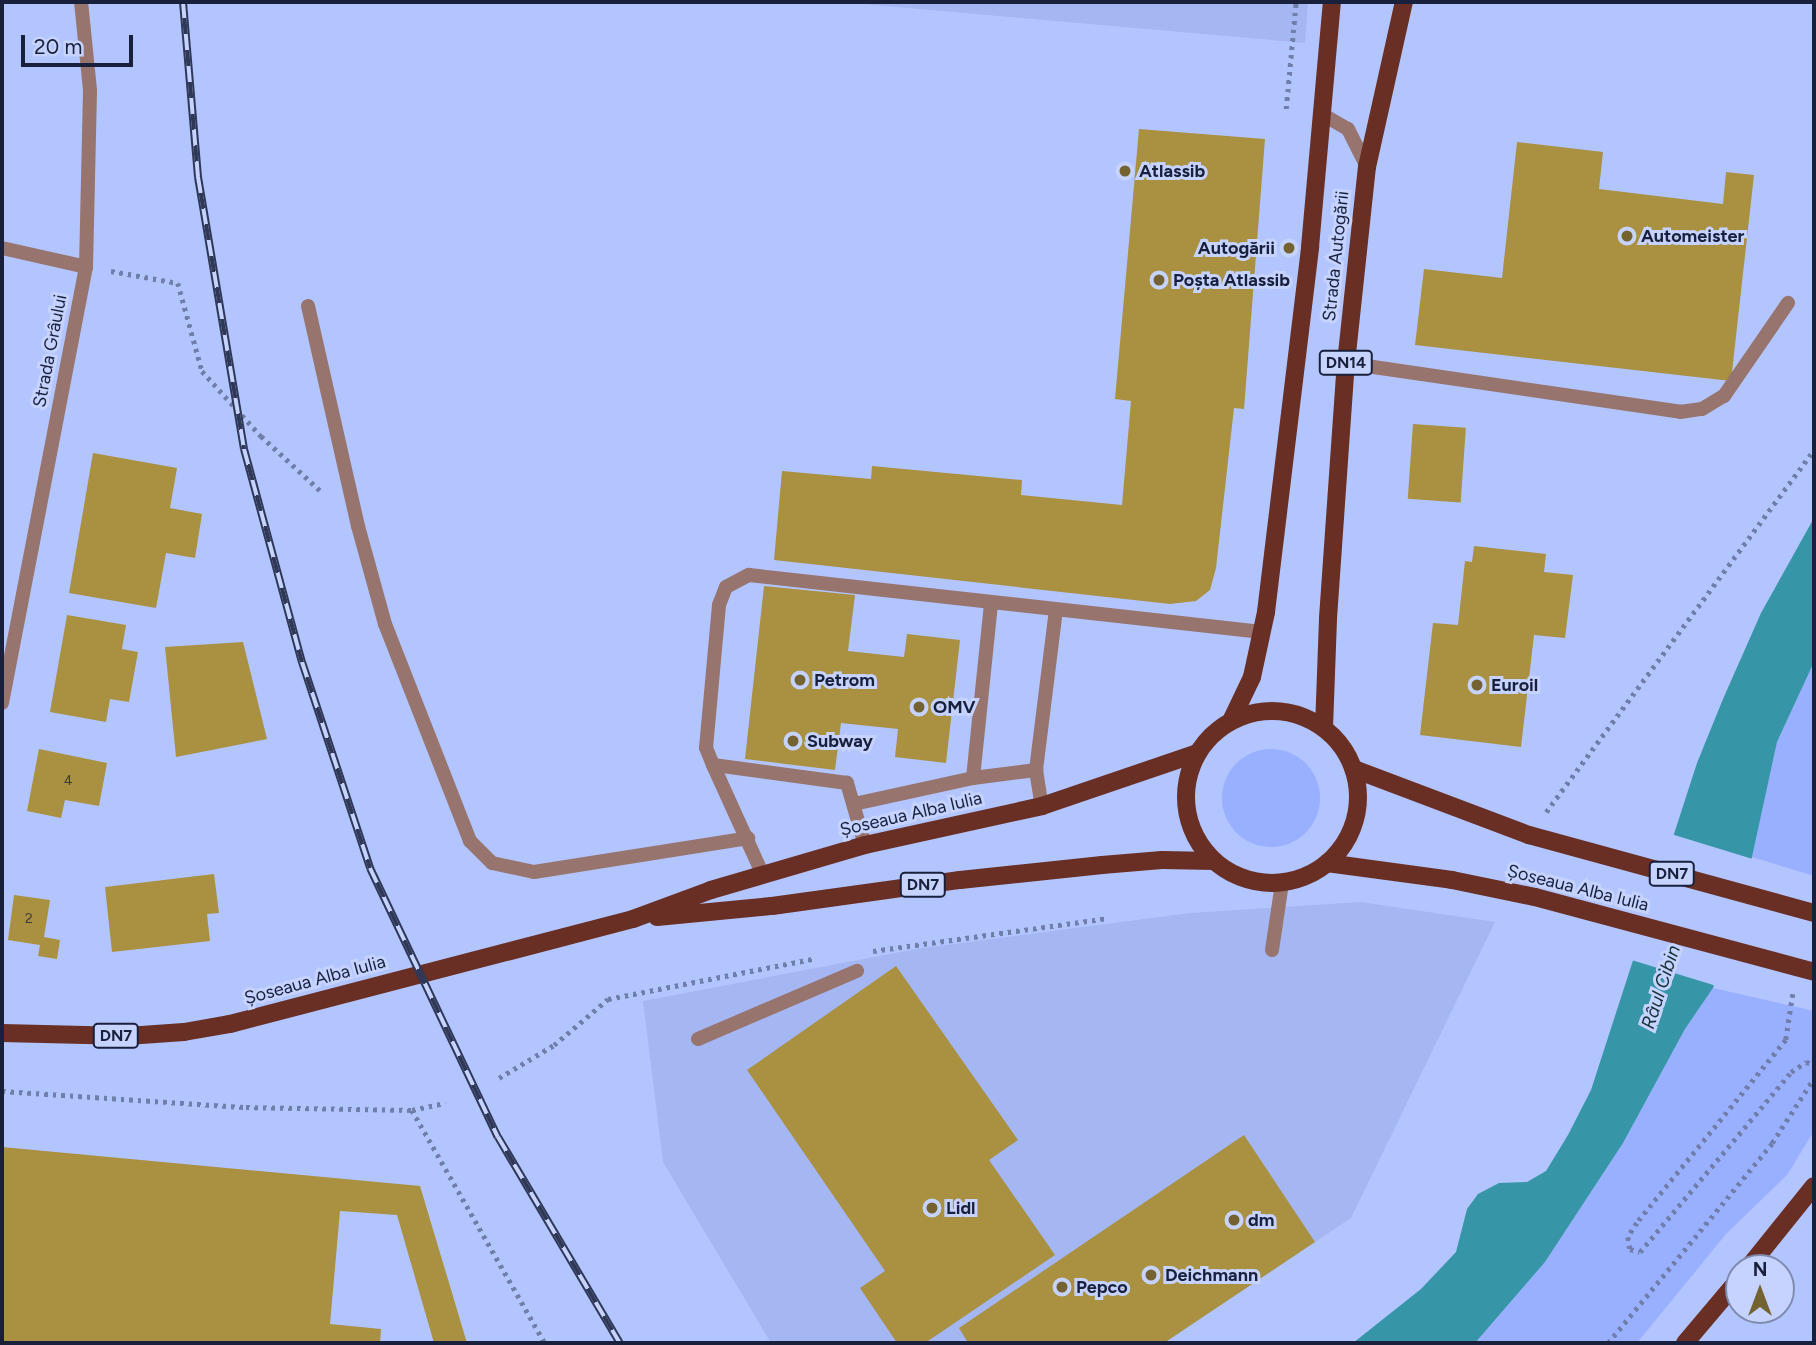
<!DOCTYPE html>
<html>
<head>
<meta charset="utf-8">
<style>
  body { margin:0 }
  #map { position:relative; width:1816px; height:1345px; overflow:hidden; background:#b3c5fe; font-family:Figtree,sans-serif }
  div>[style] { position:absolute }
  .built>* { inset:0; background:#a4b7f3 }
  .green>* { inset:0; background:#99afff }
  .round { border-radius:50% }
  .water>* { inset:0; background:#3695a6 }
  .pier>* { inset:0; background:#b3c5fe; transform-origin:0 0 }
  .building>* { inset:0; background:#aa9041; transform-origin:0 0 }
  .path>* { height:4.5px; margin-top:-2.25px; transform-origin:0; background:repeating-linear-gradient(90deg,#707eaa 0 3.5px,transparent 0 8.5px) }
  .service>* { height:14px; margin:-7px; padding:0 7px; transform-origin:7px; border-radius:7px; background:#97746d }
  .minor>* { height:14px; margin:-7px; padding:0 7px; transform-origin:7px; border-radius:7px; background:#97746d }
  .primary>* { height:18px; margin:-9px; padding:0 9px; transform-origin:9px; border-radius:9px; background:#692e24 }
  .primary>.ring { margin:-9px; padding:0; box-sizing:content-box; background:none; border:18px solid #692e24; border-radius:50% }
  .rail>* { height:8px; margin-top:-4px; transform-origin:0; background:repeating-linear-gradient(90deg,#c5d3fe 0 16px,#2f3857 0 32px); box-sizing:border-box; border-block:2px solid #2f3857 }
  .primary-bridge>* { height:18px; margin:-9px; padding:0 9px; transform-origin:9px; border-radius:9px; background:#692e24 }
  .dots>* { width:19px; height:19px; translate:-50% -50%; box-sizing:border-box; border:4px solid #c5d3fe; border-radius:50% }
  span { translate:-50% -50%; white-space:nowrap; text-align:center; line-height:1.15; -webkit-text-stroke:6px #c5d3fe; paint-order:stroke }
  .number-label { font-size:14px; color:#3d3c3c }
  .number-label span { -webkit-text-stroke-width:0 }
  .shield-label span { padding:2px 5px; background:#c5d3fe; border:2px solid; border-radius:5px; -webkit-text-stroke-width:0 }
  .shield-label { font-size:16px; color:#19203b; font-weight:700 }
  .poi-label { font-size:18px; color:#19203b; font-weight:700 }
  .left { translate:0 -50%; text-align:left }
  .right { translate:-100% -50%; text-align:right }
  .street-label { font-size:18px; color:#19203b }
  .water-label { font-size:19px; color:#143136; font-style:italic }
  .frame { position:absolute; inset:0; border:4px solid #19203b; pointer-events:none }
  .north { position:absolute; left:1725px; top:1254px; width:70px; height:70px; box-sizing:border-box; background:#c5d3fe; border:2px solid #808bb0; border-radius:50%; rotate:0deg; font-size:19px; font-weight:700; line-height:28px; text-align:center; color:#19203b }
  .north::after { content:''; display:block; margin:auto; width:24px; height:32px; background:#746331; clip-path:polygon(50% 0,100% 100%,50% 72%,0 100%) }
  .scale { position:absolute; left:21px; top:35px; width:112px; height:32px; box-sizing:border-box; border:4px solid #19203b; border-top:0; padding-left:9px; font-size:21px; line-height:24px; white-space:nowrap; color:#19203b; -webkit-text-stroke:5px #c5d3fe; paint-order:stroke }
</style>
</head>
<body>
<div id="map">
  <div class="built">
    <i style="clip-path:polygon(840px 2px,1308px 2px,1305px 43px)"></i>
    <i style="clip-path:polygon(1361px 902px,1495px 922px,1351px 1218px,1164px 1343px,771px 1343px,663px 1162px,643px 1001px,916px 949px,1190px 913px)"></i>
  </div>
  <div class="green">
    <i style="clip-path:polygon(1814px 662px,1814px 876px,1752px 857px,1777px 742px)"></i>
    <i class="round" style="left:1222px;top:749px;width:98px;height:98px"></i>
    <i style="clip-path:polygon(1713px 988px,1814px 1011px,1814px 1131px,1787px 1175px,1726px 1234px,1637px 1343px,1475px 1343px,1545px 1262px,1623px 1143px,1685px 1029px)"></i>
  </div>
  <div class="water">
    <i style="clip-path:polygon(1814px 518px,1814px 662px,1777px 742px,1752px 857px,1713px 988px,1685px 1029px,1623px 1143px,1545px 1262px,1475px 1343px,1353px 1343px,1421px 1289px,1456px 1252px,1467px 1209px,1478px 1194px,1499px 1183px,1527px 1182px,1546px 1171px,1568px 1135px,1591px 1090px,1697px 763px,1723px 699px,1761px 613px)"></i>
  </div>
  <div class="pier">
    <i style="left:1671px;top:834px;width:88px;height:132px;rotate:17deg"></i>
  </div>
  <div class="building">
    <i style="clip-path:polygon(1139px 129px,1265px 139px,1244px 409px,1234px 408px,1216px 568px,1210px 590px,1196px 601px,1170px 604px,774px 560px,782px 471px,871px 479px,872px 466px,1022px 480px,1021px 495px,1122px 505px,1131px 401px,1115px 399px)"></i>
    <i style="clip-path:polygon(1517px 142px,1603px 152px,1599px 189px,1723px 204px,1726px 172px,1754px 175px,1731px 381px,1415px 345px,1424px 269px,1502px 278px)"></i>
    <i style="left:1413px;top:424px;width:53px;height:75px;rotate:4deg"></i>
    <i style="clip-path:polygon(93px 453px,177px 468px,170px 508px,202px 514px,195px 558px,166px 553px,156px 608px,69px 593px)"></i>
    <i style="clip-path:polygon(1474px 546px,1546px 554px,1544px 572px,1573px 575px,1565px 638px,1534px 635px,1521px 747px,1420px 735px,1433px 623px,1458px 625px,1465px 561px,1472px 562px)"></i>
    <i style="clip-path:polygon(764px 586px,855px 595px,848px 651px,904px 657px,907px 634px,960px 640px,946px 763px,895px 757px,898px 729px,841px 723px,835px 770px,745px 759px)"></i>
    <i style="clip-path:polygon(67px 615px,126px 625px,122px 649px,138px 652px,129px 702px,110px 699px,106px 722px,50px 712px)"></i>
    <i style="clip-path:polygon(243px 642px,267px 739px,176px 757px,165px 647px)"></i>
    <i style="clip-path:polygon(39px 749px,107px 763px,99px 806px,65px 800px,61px 818px,27px 811px)"></i>
    <i style="clip-path:polygon(214px 874px,219px 913px,207px 914px,210px 941px,112px 952px,105px 887px)"></i>
    <i style="clip-path:polygon(14px 895px,50px 900px,44px 937px,60px 940px,57px 959px,38px 956px,40px 945px,8px 940px)"></i>
    <i style="clip-path:polygon(896px 966px,1018px 1140px,989px 1160px,1055px 1255px,925px 1343px,897px 1343px,860px 1288px,885px 1271px,747px 1070px)"></i>
    <i style="clip-path:polygon(1244px 1135px,1315px 1242px,1164px 1343px,968px 1343px,959px 1328px)"></i>
    <i style="clip-path:polygon(2px 1147px,420px 1186px,467px 1343px,434px 1343px,397px 1215px,340px 1211px,330px 1324px,381px 1329px,380px 1343px,2px 1343px)"></i>
  </div>
  <div class="path">
    <i style="left:1286px;top:109px;width:107px;rotate:-84.7deg"></i>
    <i style="left:111px;top:271px;width:68px;rotate:10.2deg"></i>
    <i style="left:178px;top:283px;width:91px;rotate:74.7deg"></i>
    <i style="left:202px;top:371px;width:88px;rotate:47.8deg"></i>
    <i style="left:261px;top:436px;width:84px;rotate:42.6deg"></i>
    <i style="left:1546px;top:812px;width:450px;rotate:-53.5deg"></i>
    <i style="left:873px;top:951px;width:236px;rotate:-8deg"></i>
    <i style="left:1793px;top:994px;width:47px;rotate:98.7deg"></i>
    <i style="left:1786px;top:1040px;width:236px;rotate:129.2deg"></i>
    <i style="left:1637px;top:1223px;width:17px;rotate:123deg"></i>
    <i style="left:1628px;top:1237px;width:12px;rotate:81deg"></i>
    <i style="left:1630px;top:1249px;width:10px;rotate:17deg"></i>
    <i style="left:1640px;top:1252px;width:235px;rotate:-50deg"></i>
    <i style="left:1791px;top:1072px;width:18px;rotate:-34deg"></i>
    <i style="left:1806px;top:1062px;width:8px;rotate:14deg"></i>
    <i style="left:499px;top:1078px;width:64px;rotate:-31deg"></i>
    <i style="left:554px;top:1045px;width:71px;rotate:-40.4deg"></i>
    <i style="left:608px;top:999px;width:208px;rotate:-11.1deg"></i>
    <i style="left:2px;top:1091px;width:245px;rotate:3.8deg"></i>
    <i style="left:246px;top:1107px;width:166px;rotate:1deg"></i>
    <i style="left:412px;top:1110px;width:34px;rotate:-12deg"></i>
    <i style="left:412px;top:1110px;width:268px;rotate:60.3deg"></i>
    <i style="left:1608px;top:1343px;width:259px;rotate:-50.6deg"></i>
    <i style="left:1772px;top:1143px;width:77px;rotate:-57.1deg"></i>
  </div>
  <div class="service">
    <i style="left:1320px;top:113px;width:32px;rotate:30deg"></i>
    <i style="left:1348px;top:129px;width:42px;rotate:63.4deg"></i>
    <i style="left:308px;top:306px;width:226px;rotate:77.2deg"></i>
    <i style="left:358px;top:526px;width:102px;rotate:74.6deg"></i>
    <i style="left:385px;top:624px;width:233px;rotate:68.6deg"></i>
    <i style="left:470px;top:841px;width:31px;rotate:45deg"></i>
    <i style="left:492px;top:863px;width:43px;rotate:12.1deg"></i>
    <i style="left:534px;top:872px;width:217px;rotate:-9deg"></i>
    <i style="left:1346px;top:363px;width:338px;rotate:8.3deg"></i>
    <i style="left:1680px;top:412px;width:22px;rotate:-8deg"></i>
    <i style="left:1702px;top:409px;width:26px;rotate:-31deg"></i>
    <i style="left:1724px;top:396px;width:113px;rotate:-55.5deg"></i>
    <i style="left:713px;top:765px;width:121px;rotate:65.6deg"></i>
    <i style="left:1036px;top:770px;width:36px;rotate:81deg"></i>
    <i style="left:973px;top:778px;width:64px;rotate:-7.2deg"></i>
    <i style="left:1036px;top:770px;width:161px;rotate:-82.9deg"></i>
    <i style="left:854px;top:804px;width:122px;rotate:-12.3deg"></i>
    <i style="left:973px;top:778px;width:175px;rotate:-84.1deg"></i>
    <i style="left:865px;top:845px;width:65px;rotate:-106.2deg"></i>
    <i style="left:847px;top:783px;width:135px;rotate:-172.3deg"></i>
    <i style="left:713px;top:765px;width:18px;rotate:-112deg"></i>
    <i style="left:706px;top:748px;width:144px;rotate:-84.8deg"></i>
    <i style="left:719px;top:605px;width:19px;rotate:-69deg"></i>
    <i style="left:726px;top:587px;width:26px;rotate:-28deg"></i>
    <i style="left:749px;top:575px;width:516px;rotate:6.34deg"></i>
    <i style="left:1272px;top:950px;width:68px;rotate:-81.5deg"></i>
    <i style="left:698px;top:1039px;width:173px;rotate:-23.2deg"></i>
  </div>
  <div class="minor">
    <i style="left:2px;top:248px;width:86px;rotate:12.7deg"></i>
    <i style="left:2px;top:703px;width:444px;rotate:-79.1deg"></i>
    <i style="left:86px;top:267px;width:177px;rotate:-88.7deg"></i>
    <i style="left:90px;top:90px;width:88px;rotate:-95.8deg"></i>
  </div>
  <div class="primary">
    <i class="ring" style="left:1186px;top:711px;width:154px;height:154px"></i>
    <i style="left:1231px;top:721px;width:49px;rotate:-64.5deg"></i>
    <i style="left:1252px;top:677px;width:66px;rotate:-77.8deg"></i>
    <i style="left:1266px;top:612px;width:368px;rotate:-83.1deg"></i>
    <i style="left:1310px;top:247px;width:246px;rotate:-84.9deg"></i>
    <i style="left:1324px;top:728px;width:110px;rotate:-87.9deg"></i>
    <i style="left:1328px;top:618px;width:256px;rotate:-86deg"></i>
    <i style="left:1346px;top:363px;width:197px;rotate:-83.9deg"></i>
    <i style="left:1367px;top:167px;width:169px;rotate:-77.4deg"></i>
    <i style="left:1354px;top:769px;width:187px;rotate:20.7deg"></i>
    <i style="left:1327px;top:863px;width:126px;rotate:7.7deg"></i>
    <i style="left:1452px;top:880px;width:85px;rotate:11.6deg"></i>
    <i style="left:657px;top:917px;width:116px;rotate:-5.5deg"></i>
    <i style="left:772px;top:906px;width:190px;rotate:-7.9deg"></i>
    <i style="left:960px;top:880px;width:143px;rotate:-6deg"></i>
    <i style="left:1102px;top:865px;width:60px;rotate:-4.8deg"></i>
    <i style="left:1162px;top:860px;width:52px;rotate:1.1deg"></i>
    <i style="left:2px;top:1033px;width:125px;rotate:1.4deg"></i>
    <i style="left:127px;top:1036px;width:57px;rotate:-4deg"></i>
    <i style="left:184px;top:1032px;width:47px;rotate:-9.9deg"></i>
    <i style="left:230px;top:1024px;width:416px;rotate:-14.6deg"></i>
    <i style="left:633px;top:919px;width:83px;rotate:-20.4deg"></i>
    <i style="left:711px;top:890px;width:160px;rotate:-16.3deg"></i>
    <i style="left:865px;top:845px;width:181px;rotate:-12.4deg"></i>
    <i style="left:1042px;top:806px;width:165px;rotate:-18.8deg"></i>
    <i style="left:1748px;top:1268px;width:105px;rotate:-51.2deg"></i>
    <i style="left:1685px;top:1343px;width:84px;rotate:-49.8deg"></i>
  </div>
  <div class="rail">
    <i style="left:183px;top:2px;width:176px;rotate:85.1deg"></i>
    <i style="left:198px;top:177px;width:276px;rotate:80.4deg"></i>
    <i style="left:244px;top:449px;width:221px;rotate:74.8deg"></i>
    <i style="left:302px;top:662px;width:217px;rotate:71.7deg"></i>
    <i style="left:370px;top:868px;width:298px;rotate:64.6deg"></i>
    <i style="left:498px;top:1137px;width:239px;rotate:59.4deg"></i>
  </div>
  <div class="primary-bridge">
    <i style="left:1529px;top:835px;width:295px;rotate:15.3deg"></i>
    <i style="left:1535px;top:897px;width:289px;rotate:15deg"></i>
  </div>
  <div class="dots">
    <i style="left:1125px;top:171px;background:#746331"></i>
    <i style="left:1627px;top:236px;background:#746331"></i>
    <i style="left:1289px;top:248px;background:#746331"></i>
    <i style="left:1159px;top:280px;background:#746331"></i>
    <i style="left:800px;top:680px;background:#746331"></i>
    <i style="left:1477px;top:685px;background:#746331"></i>
    <i style="left:919px;top:707px;background:#746331"></i>
    <i style="left:793px;top:741px;background:#746331"></i>
    <i style="left:932px;top:1208px;background:#746331"></i>
    <i style="left:1234px;top:1220px;background:#746331"></i>
    <i style="left:1151px;top:1275px;background:#746331"></i>
    <i style="left:1062px;top:1287px;background:#746331"></i>
  </div>
  <div class="number-label">
    <span style="left:68px;top:781px">4</span>
    <span style="left:29px;top:919px">2</span>
  </div>
  <div class="shield-label">
    <span style="left:1346px;top:363px">DN14</span>
    <span style="left:1672px;top:874px">DN7</span>
    <span style="left:923px;top:885px">DN7</span>
    <span style="left:116px;top:1036px">DN7</span>
  </div>
  <div class="poi-label">
    <span class="left" style="left:1139px;top:171px">Atlassib</span>
    <span class="left" style="left:1641px;top:236px">Automeister</span>
    <span class="right" style="left:1275px;top:248px">Autogării</span>
    <span class="left" style="left:1173px;top:280px">Poșta Atlassib</span>
    <span class="left" style="left:814px;top:680px">Petrom</span>
    <span class="left" style="left:1491px;top:685px">Euroil</span>
    <span class="left" style="left:933px;top:707px">OMV</span>
    <span class="left" style="left:807px;top:741px">Subway</span>
    <span class="left" style="left:946px;top:1208px">Lidl</span>
    <span class="left" style="left:1248px;top:1220px">dm</span>
    <span class="left" style="left:1165px;top:1275px">Deichmann</span>
    <span class="left" style="left:1076px;top:1287px">Pepco</span>
  </div>
  <div class="street-label">
    <span style="left:1336px;top:256px;rotate:-84deg">Strada Autogării</span>
    <span style="left:50px;top:351px;rotate:-79deg">Strada Grâului</span>
    <span style="left:911px;top:814px;rotate:-13deg">Șoseaua Alba Iulia</span>
    <span style="left:1578px;top:888px;rotate:14deg">Șoseaua Alba Iulia</span>
    <span style="left:315px;top:980px;rotate:-15deg">Șoseaua Alba Iulia</span>
  </div>
  <div class="water-label">
    <span style="left:1661px;top:987px;rotate:-72deg">Râul Cibin</span>
  </div>
  <div class="frame"></div>
  <div class="north">N</div>
  <div class="scale">20 m</div>
</div>
</body>
</html>
